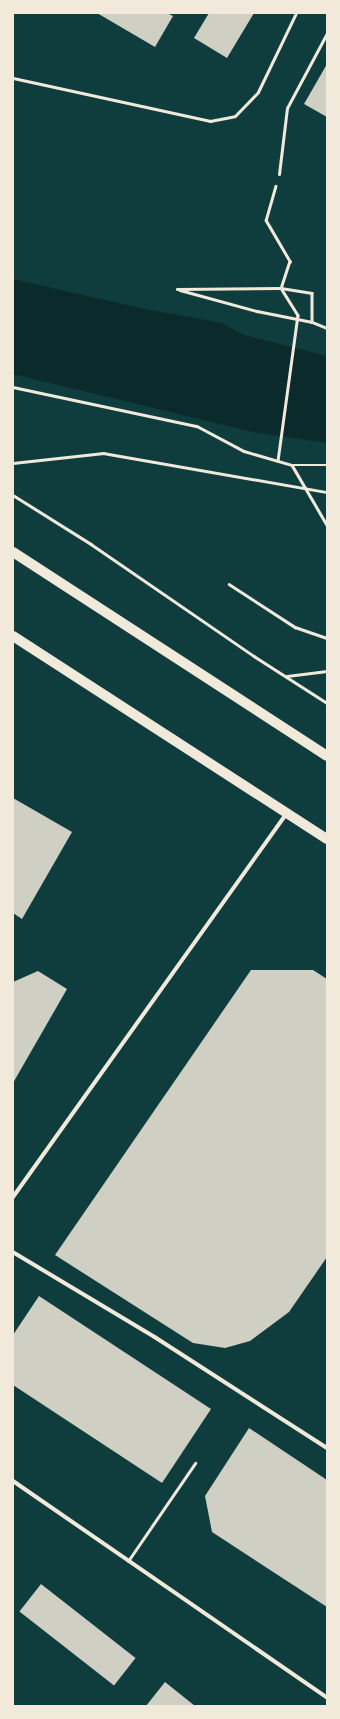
<!DOCTYPE html>
<html>
<head>
<meta charset="utf-8">
<style>
  body { margin:0 }
  #map { position:relative; width:340px; height:1719px; overflow:hidden; background:#0f3d3e; font-family:"Varela Round",sans-serif }
  div>[style] { position:absolute }
  .water>* { inset:0; background:#0a2a2b }
  .building>* { inset:0; background:#cfcfc3; transform-origin:0 0 }
  .path>* { height:2.5px; margin:-1.25px; padding:0 1.25px; transform-origin:1.25px; border-radius:1.25px; background:#f1e9da }
  .service>* { height:3px; margin:-1.5px; padding:0 1.5px; transform-origin:1.5px; border-radius:1.5px; background:#f1e9da }
  .pedestrian>* { height:3.5px; margin:-1.75px; padding:0 1.75px; transform-origin:1.75px; border-radius:1.75px; background:#f1e9da }
  .minor>* { height:4px; margin:-2px; padding:0 2px; transform-origin:2px; border-radius:2px; background:#f1e9da }
  .primary>* { height:10px; margin:-5px; padding:0 5px; transform-origin:5px; border-radius:5px; background:#f1e9da }
  span { translate:-50% -50%; white-space:nowrap; text-align:center; line-height:1.15; -webkit-text-stroke:3px #f1e9da; paint-order:stroke }
  .frame { position:absolute; inset:0; border:14px solid #f1e9da; pointer-events:none }
</style>
</head>
<body>
<div id="map">
  <div class="water">
    <i style="clip-path:polygon(13px 279px,140px 308px,222px 323px,244px 335px,327px 356px,327px 443px,253px 432px,13px 374px)"></i>
  </div>
  <div class="building">
    <i style="clip-path:polygon(97px 13px,167px 13px,173px 16px,155px 47px)"></i>
    <i style="clip-path:polygon(209px 13px,254px 13px,227px 58px,194px 38px)"></i>
    <i style="clip-path:polygon(327px 64px,327px 117px,304px 104px)"></i>
    <i style="clip-path:polygon(13px 798px,72px 832px,22px 919px,13px 913px)"></i>
    <i style="clip-path:polygon(251px 970px,313px 970px,327px 979px,327px 1257px,289px 1312px,250px 1341px,225px 1348px,193px 1343px,55px 1255px)"></i>
    <i style="clip-path:polygon(38px 971px,67px 989px,13px 1083px,13px 982px)"></i>
    <i style="clip-path:polygon(39px 1296px,211px 1409px,162px 1483px,13px 1385px,13px 1335px)"></i>
    <i style="clip-path:polygon(249px 1428px,327px 1480px,327px 1607px,212px 1532px,205px 1496px)"></i>
    <i style="left:41px;top:1584px;width:120px;height:35px;rotate:38deg"></i>
    <i style="clip-path:polygon(165px 1682px,195px 1706px,146px 1706px)"></i>
  </div>
  <div class="path">
    <i style="left:276px;top:186px;width:35px;rotate:106deg"></i>
    <i style="left:266px;top:220px;width:48px;rotate:59.7deg"></i>
    <i style="left:290px;top:261px;width:28px;rotate:108deg"></i>
    <i style="left:281px;top:288px;width:32px;rotate:58deg"></i>
    <i style="left:298px;top:315px;width:147px;rotate:97.8deg"></i>
    <i style="left:177px;top:289px;width:104px;rotate:-0.6deg"></i>
    <i style="left:281px;top:288px;width:31px;rotate:9deg"></i>
    <i style="left:312px;top:293px;width:29px;rotate:90deg"></i>
    <i style="left:180px;top:290px;width:80px;rotate:15.3deg"></i>
    <i style="left:257px;top:311px;width:56px;rotate:11.3deg"></i>
    <i style="left:312px;top:322px;width:16px;rotate:22deg"></i>
    <i style="left:13px;top:387px;width:188px;rotate:12deg"></i>
    <i style="left:197px;top:426px;width:53px;rotate:28deg"></i>
    <i style="left:244px;top:451px;width:50px;rotate:16.3deg"></i>
    <i style="left:292px;top:465px;width:35px"></i>
    <i style="left:13px;top:463px;width:91px;rotate:-6.3deg"></i>
    <i style="left:103px;top:453px;width:227px;rotate:9.9deg"></i>
    <i style="left:292px;top:465px;width:69px;rotate:59.7deg"></i>
    <i style="left:13px;top:495px;width:92px;rotate:32.1deg"></i>
    <i style="left:91px;top:544px;width:198px;rotate:34.5deg"></i>
    <i style="left:254px;top:656px;width:87px;rotate:32.8deg"></i>
    <i style="left:229px;top:584px;width:79px;rotate:33.1deg"></i>
    <i style="left:295px;top:627px;width:34px;rotate:19deg"></i>
    <i style="left:287px;top:676px;width:40px;rotate:-7.1deg"></i>
  </div>
  <div class="service">
    <i style="left:13px;top:78px;width:202px;rotate:12.3deg"></i>
    <i style="left:210px;top:121px;width:25px;rotate:-11deg"></i>
    <i style="left:235px;top:116px;width:33px;rotate:-46deg"></i>
    <i style="left:258px;top:92px;width:88px;rotate:-64.3deg"></i>
    <i style="left:279px;top:174px;width:66px;rotate:-83.1deg"></i>
    <i style="left:287px;top:108px;width:85px;rotate:-61.9deg"></i>
    <i style="left:128px;top:1561px;width:119px;rotate:-55.6deg"></i>
  </div>
  <div class="pedestrian">
    <i style="left:13px;top:1252px;width:165px;rotate:30.9deg"></i>
    <i style="left:155px;top:1337px;width:205px;rotate:32.8deg"></i>
  </div>
  <div class="minor">
    <i style="left:13px;top:1197px;width:472px;rotate:-54.5deg"></i>
    <i style="left:13px;top:1481px;width:382px;rotate:34.6deg"></i>
  </div>
  <div class="primary">
    <i style="left:13px;top:552px;width:374px;rotate:33deg"></i>
    <i style="left:13px;top:636px;width:374px;rotate:32.9deg"></i>
  </div>
  <div class="frame"></div>
</div>
</body>
</html>
